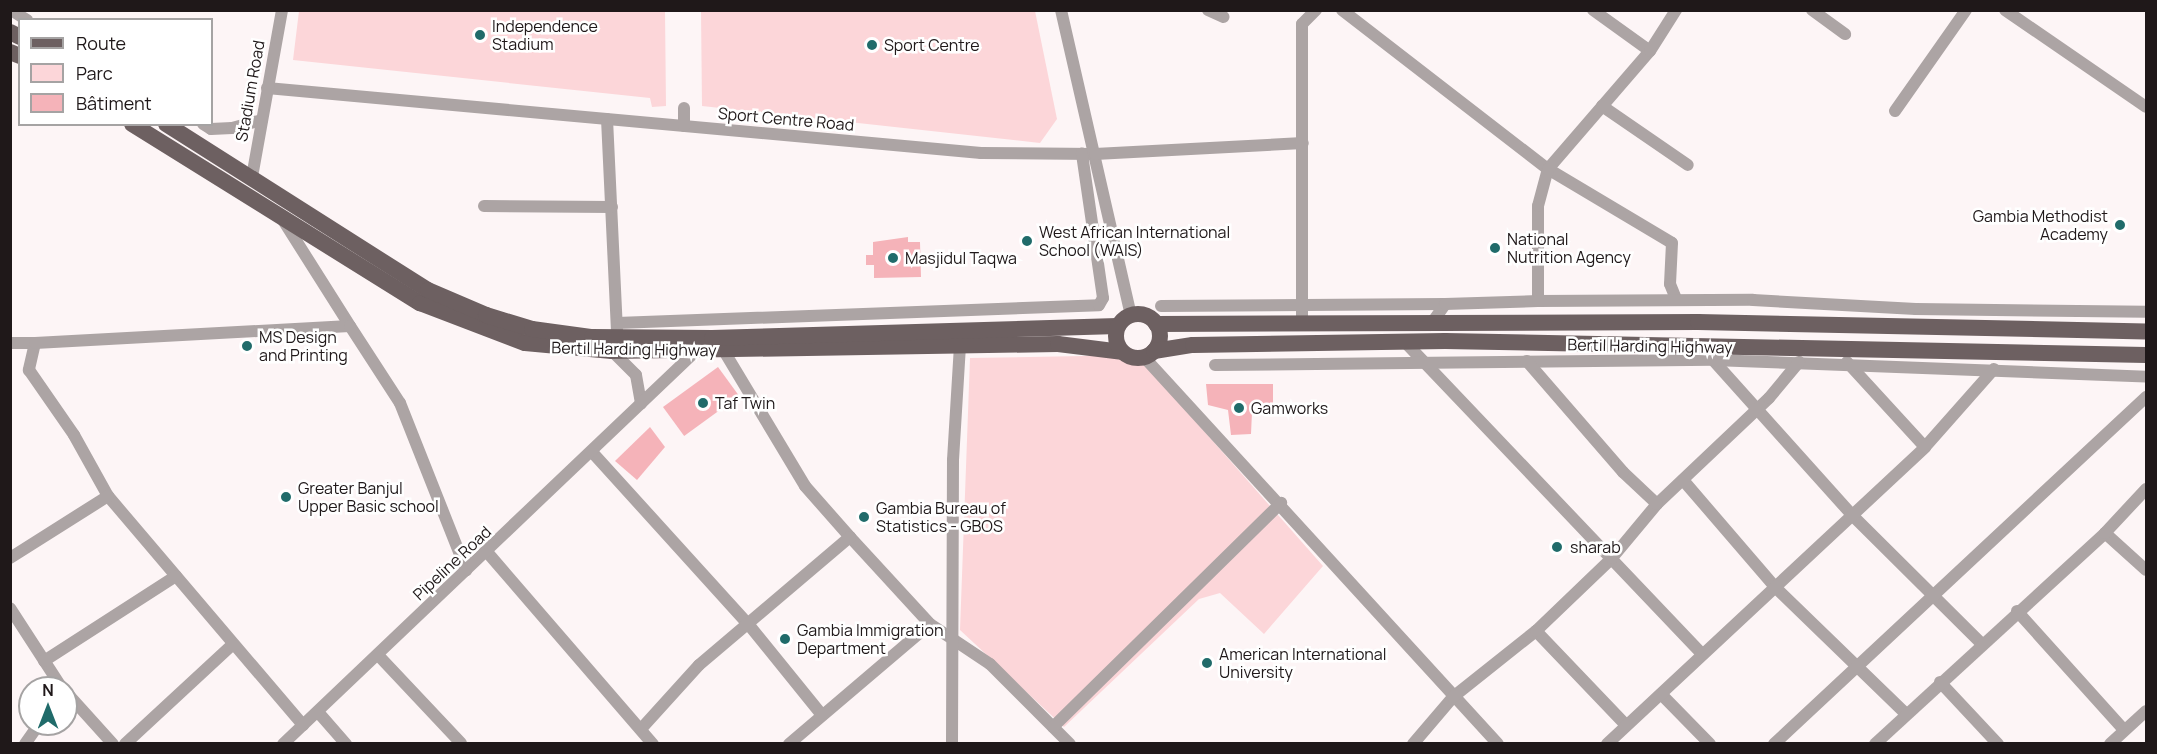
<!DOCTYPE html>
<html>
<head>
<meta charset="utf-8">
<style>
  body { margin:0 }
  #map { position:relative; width:2157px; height:754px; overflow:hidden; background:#fdf5f6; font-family:Manrope,sans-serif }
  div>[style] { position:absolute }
  .green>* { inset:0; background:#fcd6d9 }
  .building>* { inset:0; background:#f5b3b9; transform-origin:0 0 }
  .minor>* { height:12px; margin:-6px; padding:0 6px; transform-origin:6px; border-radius:6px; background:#aca4a4 }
  .major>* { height:16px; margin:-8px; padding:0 8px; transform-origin:8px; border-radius:8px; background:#6d6061 }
  .major>.ring { margin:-8px; padding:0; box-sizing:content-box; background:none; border:16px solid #6d6061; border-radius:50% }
  .dots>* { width:16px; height:16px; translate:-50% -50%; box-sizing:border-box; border:3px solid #fff; border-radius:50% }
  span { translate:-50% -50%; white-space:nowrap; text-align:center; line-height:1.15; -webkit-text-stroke:5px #fff; paint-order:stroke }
  .poi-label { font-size:16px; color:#1f1819 }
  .left { translate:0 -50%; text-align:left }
  .right { translate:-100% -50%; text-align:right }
  .street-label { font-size:16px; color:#1f1819 }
  .frame { position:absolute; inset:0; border:12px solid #1f1819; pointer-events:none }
  .legend { position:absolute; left:18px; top:18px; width:195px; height:108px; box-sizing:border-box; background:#fff; border:2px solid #a5a3a3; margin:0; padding:8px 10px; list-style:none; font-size:18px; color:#1f1819 }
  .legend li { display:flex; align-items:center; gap:12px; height:30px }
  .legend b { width:30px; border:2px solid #a5a3a3 }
  .north { position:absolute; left:18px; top:676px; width:60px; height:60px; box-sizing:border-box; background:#fff; border:2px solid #a5a3a3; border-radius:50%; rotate:0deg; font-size:16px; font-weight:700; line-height:24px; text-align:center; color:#1f1819 }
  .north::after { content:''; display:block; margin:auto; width:21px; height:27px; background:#206b6a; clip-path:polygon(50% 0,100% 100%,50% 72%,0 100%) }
</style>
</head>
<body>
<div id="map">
  <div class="green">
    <i style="clip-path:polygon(299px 11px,665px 11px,666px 106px,652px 107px,650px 98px,293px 60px)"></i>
    <i style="clip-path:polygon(701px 11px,1035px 11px,1057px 119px,1040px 143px,702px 106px)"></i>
    <i style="clip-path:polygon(1137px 355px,1323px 566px,1264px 634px,1220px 593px,1199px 599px,1064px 727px,960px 630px,970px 358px)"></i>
  </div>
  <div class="building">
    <i style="clip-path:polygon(908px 237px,908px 242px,920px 242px,921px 277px,874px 278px,874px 265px,866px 265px,866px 255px,873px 255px,873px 242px)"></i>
    <i style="left:718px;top:367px;width:36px;height:68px;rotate:54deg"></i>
    <i style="clip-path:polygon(1206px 384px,1273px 384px,1273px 405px,1259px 406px,1259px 412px,1252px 412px,1251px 434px,1231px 435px,1228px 410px,1208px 405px)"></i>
    <i style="clip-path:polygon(650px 427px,665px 447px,637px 480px,615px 461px)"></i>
  </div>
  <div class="minor">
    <i style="left:11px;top:10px;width:19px;rotate:32deg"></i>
    <i style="left:1061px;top:10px;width:313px;rotate:77.1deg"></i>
    <i style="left:1208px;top:10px;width:17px;rotate:24deg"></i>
    <i style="left:1342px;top:10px;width:260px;rotate:37.7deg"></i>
    <i style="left:1548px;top:169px;width:144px;rotate:30.8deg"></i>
    <i style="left:1672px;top:243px;width:41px;rotate:92.8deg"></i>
    <i style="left:1670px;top:284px;width:16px;rotate:68deg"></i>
    <i style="left:1593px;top:10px;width:70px;rotate:35.7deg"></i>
    <i style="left:1812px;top:10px;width:41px;rotate:36deg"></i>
    <i style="left:2005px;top:10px;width:171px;rotate:34.5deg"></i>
    <i style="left:267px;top:88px;width:717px;rotate:5.2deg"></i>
    <i style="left:981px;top:153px;width:114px;rotate:0.5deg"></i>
    <i style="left:1095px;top:154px;width:208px;rotate:-3deg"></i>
    <i style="left:1602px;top:106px;width:104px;rotate:34.5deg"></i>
    <i style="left:684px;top:108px;width:18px;rotate:90deg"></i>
    <i style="left:1895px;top:111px;width:123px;rotate:-54.9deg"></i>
    <i style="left:607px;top:119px;width:212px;rotate:87.3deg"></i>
    <i style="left:203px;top:124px;width:9px;rotate:32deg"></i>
    <i style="left:211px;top:129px;width:21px;rotate:-3deg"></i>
    <i style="left:232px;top:128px;width:31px;rotate:-15deg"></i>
    <i style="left:252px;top:177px;width:170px;rotate:-79.8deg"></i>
    <i style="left:484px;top:206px;width:128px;rotate:0.4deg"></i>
    <i style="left:283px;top:220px;width:125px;rotate:57.7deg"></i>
    <i style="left:1538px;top:301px;width:95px;rotate:-90deg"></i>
    <i style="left:1538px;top:206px;width:38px;rotate:-75deg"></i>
    <i style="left:1548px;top:169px;width:156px;rotate:-49.2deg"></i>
    <i style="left:1650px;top:51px;width:49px;rotate:-57.6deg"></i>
    <i style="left:1161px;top:306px;width:284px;rotate:-0.4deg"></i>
    <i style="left:1434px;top:320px;width:19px;rotate:-55deg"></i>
    <i style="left:1445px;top:304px;width:93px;rotate:-1.8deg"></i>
    <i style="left:1538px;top:301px;width:215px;rotate:-0.3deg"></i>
    <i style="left:1753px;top:300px;width:163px;rotate:3.2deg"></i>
    <i style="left:1916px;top:309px;width:230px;rotate:0.7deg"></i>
    <i style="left:1302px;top:322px;width:298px;rotate:-90deg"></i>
    <i style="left:1302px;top:24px;width:20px;rotate:-45deg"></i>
    <i style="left:617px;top:323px;width:482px;rotate:-2.1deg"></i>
    <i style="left:1099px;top:305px;width:8px;rotate:-60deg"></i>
    <i style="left:1103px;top:298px;width:146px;rotate:-98.3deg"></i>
    <i style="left:1404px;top:341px;width:432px;rotate:46.4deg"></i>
    <i style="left:10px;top:343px;width:25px"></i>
    <i style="left:35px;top:343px;width:28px;rotate:103deg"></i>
    <i style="left:29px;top:370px;width:79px;rotate:55.3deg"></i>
    <i style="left:74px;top:435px;width:70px;rotate:60.9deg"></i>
    <i style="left:108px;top:496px;width:301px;rotate:49.6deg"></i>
    <i style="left:35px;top:343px;width:315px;rotate:-3.1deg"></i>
    <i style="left:350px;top:326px;width:92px;rotate:57deg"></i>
    <i style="left:400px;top:403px;width:180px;rotate:68.4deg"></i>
    <i style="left:612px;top:351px;width:34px;rotate:45deg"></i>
    <i style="left:636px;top:375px;width:29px;rotate:80deg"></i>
    <i style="left:724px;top:351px;width:157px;rotate:59deg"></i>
    <i style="left:805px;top:486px;width:68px;rotate:48.6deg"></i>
    <i style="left:850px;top:537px;width:118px;rotate:47.4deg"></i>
    <i style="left:930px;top:624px;width:72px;rotate:33.7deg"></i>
    <i style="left:990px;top:664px;width:113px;rotate:45deg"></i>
    <i style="left:1144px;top:357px;width:524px;rotate:47.55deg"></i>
    <i style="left:1713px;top:360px;width:210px;rotate:48.1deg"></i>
    <i style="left:1853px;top:516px;width:182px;rotate:44.8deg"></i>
    <i style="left:1847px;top:362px;width:115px;rotate:47.5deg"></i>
    <i style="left:1215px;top:365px;width:498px;rotate:-0.6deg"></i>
    <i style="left:1713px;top:360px;width:433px;rotate:2.2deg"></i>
    <i style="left:592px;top:452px;width:234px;rotate:47.8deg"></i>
    <i style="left:749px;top:625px;width:116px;rotate:51deg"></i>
    <i style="left:1683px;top:480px;width:141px;rotate:49.3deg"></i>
    <i style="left:1775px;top:587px;width:182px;rotate:44.1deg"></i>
    <i style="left:1657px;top:504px;width:154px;rotate:-43.4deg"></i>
    <i style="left:1769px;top:398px;width:47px;rotate:-50.2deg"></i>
    <i style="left:2105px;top:533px;width:55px;rotate:42.1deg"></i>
    <i style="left:487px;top:552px;width:254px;rotate:49.2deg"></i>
    <i style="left:10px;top:558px;width:116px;rotate:-32.3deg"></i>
    <i style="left:10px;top:608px;width:95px;rotate:57deg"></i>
    <i style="left:2017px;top:611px;width:160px;rotate:48deg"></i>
    <i style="left:1536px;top:631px;width:129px;rotate:46.3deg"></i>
    <i style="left:378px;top:655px;width:121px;rotate:46.7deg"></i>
    <i style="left:44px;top:661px;width:157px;rotate:-32.8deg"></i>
    <i style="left:1940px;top:682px;width:85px;rotate:46.9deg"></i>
    <i style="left:66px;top:692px;width:70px;rotate:47.9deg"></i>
    <i style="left:1661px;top:694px;width:70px;rotate:45.6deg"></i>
    <i style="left:318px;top:712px;width:43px;rotate:48.8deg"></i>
    <i style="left:1053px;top:727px;width:320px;rotate:-44.5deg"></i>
    <i style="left:641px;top:729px;width:86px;rotate:-47.8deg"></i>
    <i style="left:699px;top:665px;width:198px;rotate:-40.3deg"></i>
    <i style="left:25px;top:744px;width:24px;rotate:-55deg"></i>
    <i style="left:125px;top:744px;width:146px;rotate:-42.8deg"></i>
    <i style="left:283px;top:744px;width:569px;rotate:-43.58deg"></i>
    <i style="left:789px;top:744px;width:185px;rotate:-40.4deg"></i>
    <i style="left:952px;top:744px;width:284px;rotate:-89.8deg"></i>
    <i style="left:953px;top:460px;width:114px;rotate:-86.5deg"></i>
    <i style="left:1413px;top:744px;width:62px;rotate:-49.6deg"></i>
    <i style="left:1453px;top:697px;width:106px;rotate:-38.5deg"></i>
    <i style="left:1536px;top:631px;width:105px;rotate:-43.8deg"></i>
    <i style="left:1612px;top:558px;width:70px;rotate:-50.2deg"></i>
    <i style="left:1657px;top:504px;width:47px;rotate:-136.7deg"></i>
    <i style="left:1623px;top:472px;width:147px;rotate:-130.9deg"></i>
    <i style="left:1607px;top:744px;width:435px;rotate:-43deg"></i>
    <i style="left:1925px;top:447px;width:104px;rotate:-48.5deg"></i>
    <i style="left:1774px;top:744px;width:509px;rotate:-43.01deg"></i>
    <i style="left:1875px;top:744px;width:312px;rotate:-42.5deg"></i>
    <i style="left:2105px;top:533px;width:60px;rotate:-47deg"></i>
    <i style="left:2110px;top:744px;width:49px;rotate:-42.5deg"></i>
  </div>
  <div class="major">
    <i style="left:10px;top:32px;width:11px;rotate:27deg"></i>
    <i style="left:10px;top:52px;width:11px;rotate:22deg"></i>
    <i style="left:132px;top:124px;width:339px;rotate:31.9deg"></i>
    <i style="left:420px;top:303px;width:112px;rotate:20.9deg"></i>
    <i style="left:525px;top:343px;width:87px;rotate:5.3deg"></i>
    <i style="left:612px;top:351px;width:446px;rotate:-0.9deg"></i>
    <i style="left:1058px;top:344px;width:64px;rotate:7.1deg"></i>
    <i style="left:166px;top:124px;width:310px;rotate:32.4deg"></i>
    <i style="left:428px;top:290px;width:63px;rotate:23.3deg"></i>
    <i style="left:486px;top:315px;width:48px;rotate:16.9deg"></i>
    <i style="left:532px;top:329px;width:61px;rotate:7.6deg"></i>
    <i style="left:592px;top:337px;width:120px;rotate:0.5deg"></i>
    <i style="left:712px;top:338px;width:406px;rotate:-1.7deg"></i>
    <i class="ring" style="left:1116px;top:314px;width:28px;height:28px"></i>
    <i style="left:1156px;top:324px;width:542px;rotate:-0.21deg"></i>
    <i style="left:1698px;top:322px;width:448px;rotate:1.2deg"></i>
    <i style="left:1154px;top:351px;width:39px;rotate:-9deg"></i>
    <i style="left:1193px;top:345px;width:252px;rotate:-0.9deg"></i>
    <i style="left:1445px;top:341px;width:701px;rotate:1.14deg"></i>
  </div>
  <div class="dots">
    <i style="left:480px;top:35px;background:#206b6a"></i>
    <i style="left:872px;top:45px;background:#206b6a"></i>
    <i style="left:2120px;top:225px;background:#206b6a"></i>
    <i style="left:1027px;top:241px;background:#206b6a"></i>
    <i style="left:1495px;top:248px;background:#206b6a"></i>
    <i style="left:893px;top:258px;background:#206b6a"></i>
    <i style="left:247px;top:346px;background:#206b6a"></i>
    <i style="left:703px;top:403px;background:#206b6a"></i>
    <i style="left:1239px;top:408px;background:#206b6a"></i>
    <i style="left:286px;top:497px;background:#206b6a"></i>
    <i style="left:864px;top:517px;background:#206b6a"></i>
    <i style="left:1557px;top:547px;background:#206b6a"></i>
    <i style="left:785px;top:639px;background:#206b6a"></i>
    <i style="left:1207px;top:663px;background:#206b6a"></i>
  </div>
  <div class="poi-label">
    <span class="left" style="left:492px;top:35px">Independence<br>Stadium</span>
    <span class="left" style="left:884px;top:45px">Sport Centre</span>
    <span class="right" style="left:2108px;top:225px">Gambia Methodist<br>Academy</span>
    <span class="left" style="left:1039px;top:241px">West African International<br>School (WAIS)</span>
    <span class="left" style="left:1507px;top:248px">National<br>Nutrition Agency</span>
    <span class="left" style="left:905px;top:258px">Masjidul Taqwa</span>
    <span class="left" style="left:259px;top:346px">MS Design<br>and Printing</span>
    <span class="left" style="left:715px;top:403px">Taf Twin</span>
    <span class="left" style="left:1251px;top:408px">Gamworks</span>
    <span class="left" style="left:298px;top:497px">Greater Banjul<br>Upper Basic school</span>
    <span class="left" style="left:876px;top:517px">Gambia Bureau of<br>Statistics - GBOS</span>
    <span class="left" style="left:1570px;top:547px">sharab</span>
    <span class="left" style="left:797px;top:639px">Gambia Immigration<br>Department</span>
    <span class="left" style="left:1219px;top:663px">American International<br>University</span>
  </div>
  <div class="street-label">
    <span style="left:250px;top:91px;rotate:-80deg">Stadium Road</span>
    <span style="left:786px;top:119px;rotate:5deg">Sport Centre Road</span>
    <span style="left:1650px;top:346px;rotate:1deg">Bertil Harding Highway</span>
    <span style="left:634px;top:349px;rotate:1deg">Bertil Harding Highway</span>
    <span style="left:452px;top:563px;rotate:-43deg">Pipeline Road</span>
  </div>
  <div class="frame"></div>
  <ul class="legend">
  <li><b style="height:8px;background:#6d6061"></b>Route</li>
  <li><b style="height:16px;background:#fcd6d9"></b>Parc</li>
  <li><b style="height:16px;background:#f5b3b9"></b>Bâtiment</li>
  </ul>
  <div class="north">N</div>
</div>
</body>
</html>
